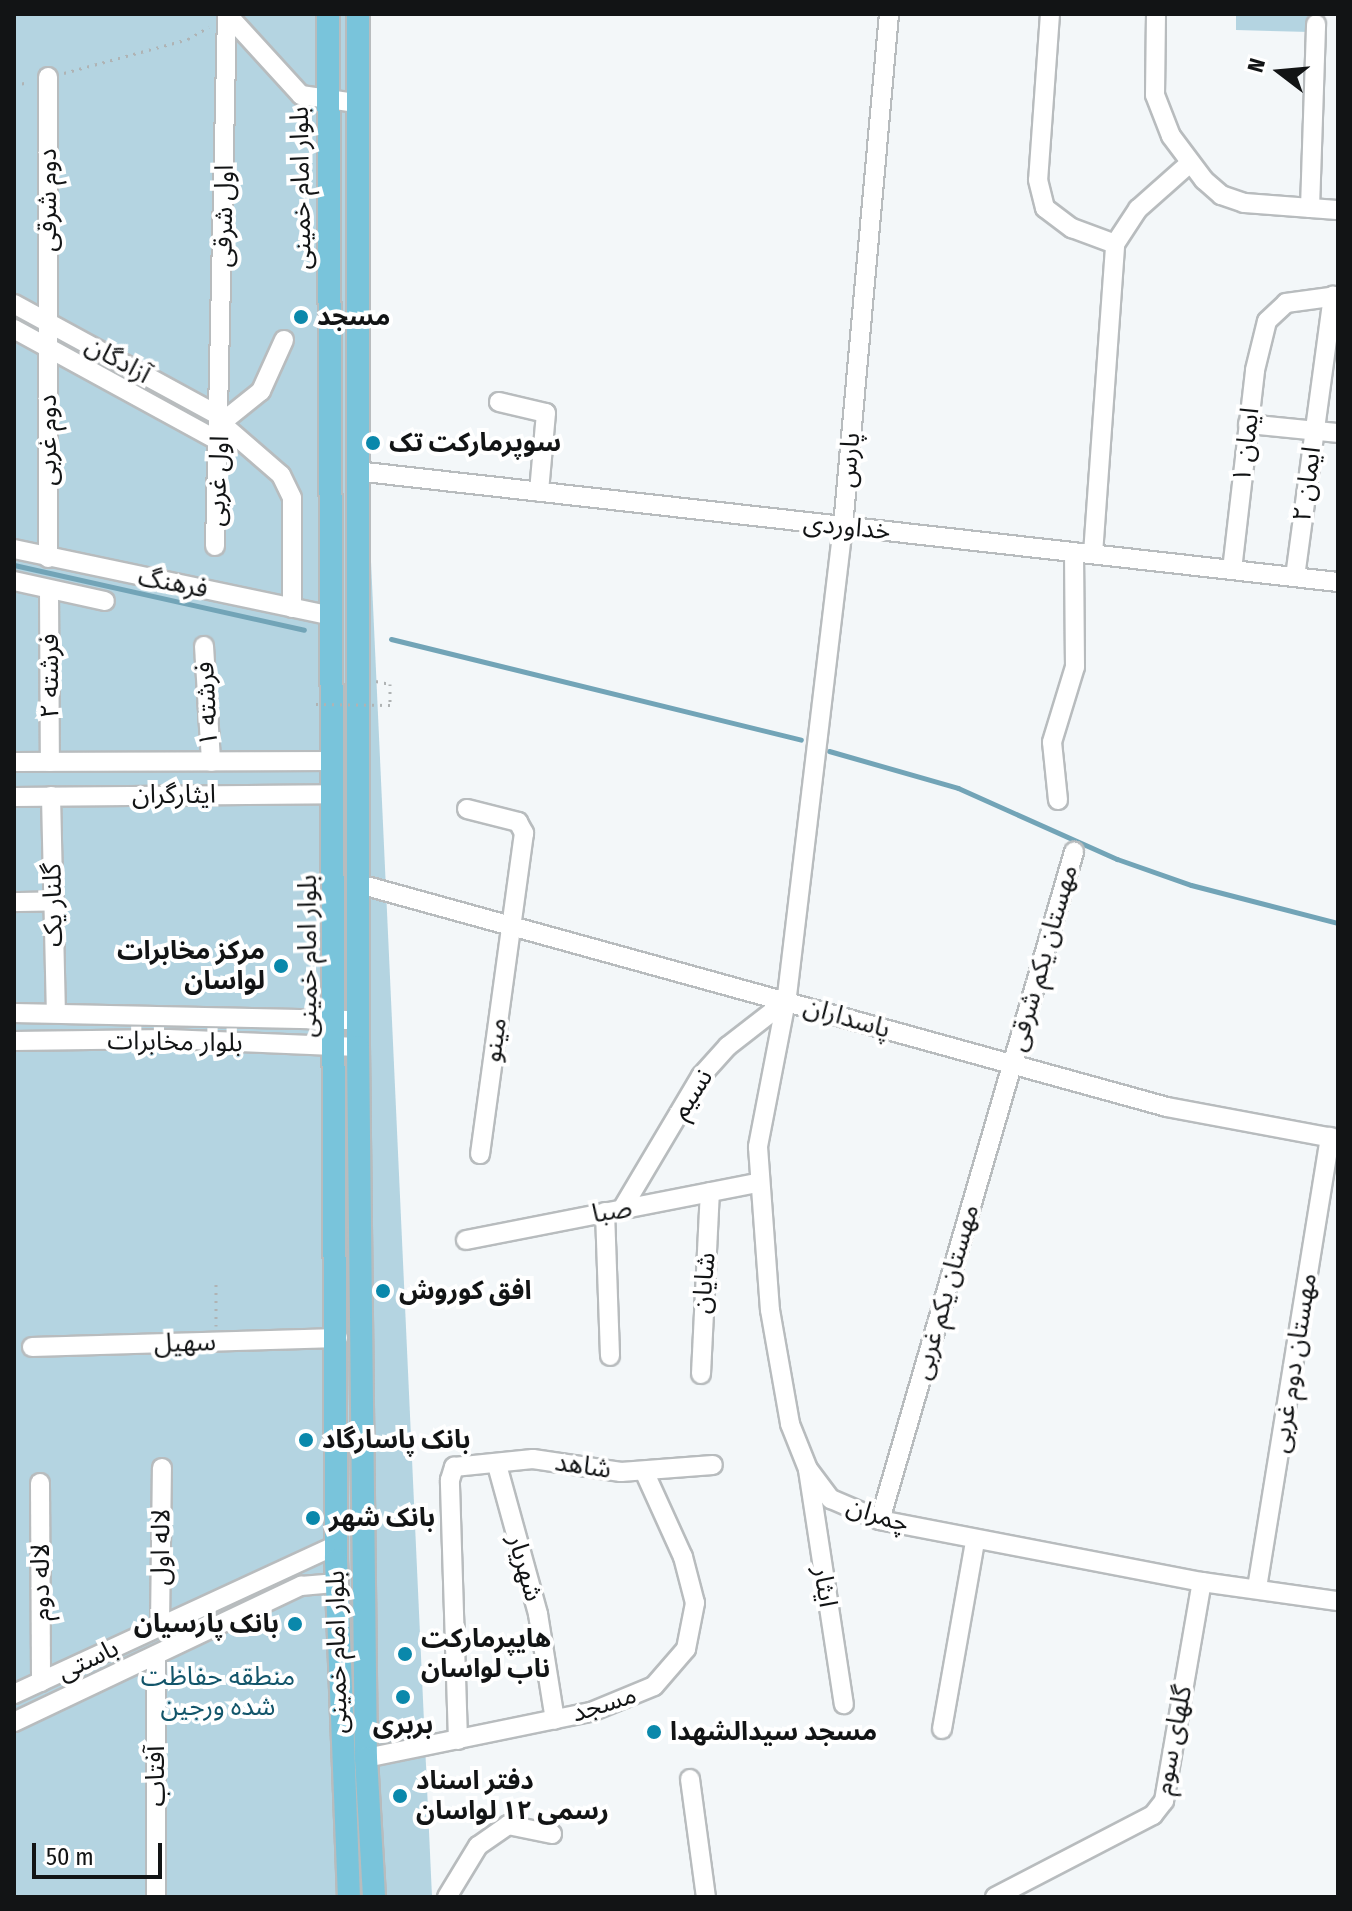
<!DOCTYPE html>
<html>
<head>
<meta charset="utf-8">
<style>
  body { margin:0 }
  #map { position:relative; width:1352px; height:1911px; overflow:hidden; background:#f3f7f9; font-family:"Fira Sans Condensed","Noto Sans Arabic",sans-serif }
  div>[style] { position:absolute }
  .green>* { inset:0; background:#b4d4e1 }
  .stream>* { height:5px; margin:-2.5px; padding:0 2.5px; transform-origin:2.5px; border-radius:2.5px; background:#72a4b7 }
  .path>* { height:3px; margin-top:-1.5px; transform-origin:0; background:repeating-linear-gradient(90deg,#afb3b4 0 2px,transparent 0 8px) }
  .roads { filter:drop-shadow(2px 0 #b8bcbe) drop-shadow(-2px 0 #b8bcbe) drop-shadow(0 2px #b8bcbe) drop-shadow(0 -2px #b8bcbe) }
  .minor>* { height:18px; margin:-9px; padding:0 9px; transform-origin:9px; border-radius:9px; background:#fff }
  .major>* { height:22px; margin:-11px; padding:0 11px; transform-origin:11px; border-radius:11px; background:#79c4db }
  .path-bridge>* { height:3px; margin-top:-1.5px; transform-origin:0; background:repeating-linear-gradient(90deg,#afb3b4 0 2px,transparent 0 8px) }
  .dots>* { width:22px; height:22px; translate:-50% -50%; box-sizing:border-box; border:4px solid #fff; border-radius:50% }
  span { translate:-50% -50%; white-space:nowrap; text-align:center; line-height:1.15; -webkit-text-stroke:8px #fff; paint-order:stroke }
  .street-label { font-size:26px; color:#121415 }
  .poi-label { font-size:26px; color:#121415; font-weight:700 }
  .left { translate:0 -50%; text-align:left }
  .right { translate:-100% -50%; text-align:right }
  .park-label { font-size:26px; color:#12556a }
  .frame { position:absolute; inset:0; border:16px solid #121415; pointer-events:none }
  .north { position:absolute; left:1240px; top:32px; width:80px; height:80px; -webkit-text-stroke:6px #fff; paint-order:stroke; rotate:286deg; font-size:22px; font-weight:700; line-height:32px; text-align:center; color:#121415 }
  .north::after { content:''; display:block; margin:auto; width:28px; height:36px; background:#121415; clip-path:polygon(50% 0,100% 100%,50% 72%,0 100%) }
  .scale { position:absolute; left:32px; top:1843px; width:130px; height:36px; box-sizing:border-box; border:4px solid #121415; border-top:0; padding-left:10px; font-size:24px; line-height:28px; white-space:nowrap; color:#121415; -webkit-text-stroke:6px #fff; paint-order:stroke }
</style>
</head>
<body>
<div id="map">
  <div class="green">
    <i style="clip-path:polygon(14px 14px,346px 14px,432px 1897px,14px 1897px)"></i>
    <i style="clip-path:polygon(1236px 14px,1338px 14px,1310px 15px,1310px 32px,1236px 30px)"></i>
  </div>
  <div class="stream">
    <i style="left:14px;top:565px;width:297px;rotate:12.6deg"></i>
    <i style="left:391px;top:639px;width:422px;rotate:13.8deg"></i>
    <i style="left:829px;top:751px;width:134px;rotate:16deg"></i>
    <i style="left:958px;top:788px;width:174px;rotate:24.1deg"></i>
    <i style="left:1117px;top:859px;width:78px;rotate:19.4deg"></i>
    <i style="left:1191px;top:885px;width:152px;rotate:14.5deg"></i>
  </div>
  <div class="path">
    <i style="left:64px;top:73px;width:129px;rotate:-15.3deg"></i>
    <i style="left:188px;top:39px;width:24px;rotate:-30deg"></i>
    <i style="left:14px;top:85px;width:16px;rotate:-11deg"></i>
    <i style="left:376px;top:681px;width:14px;rotate:12deg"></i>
    <i style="left:390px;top:684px;width:21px;rotate:90deg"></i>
    <i style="left:216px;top:1326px;width:42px;rotate:-90deg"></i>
  </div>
  <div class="roads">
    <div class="minor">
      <i style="left:227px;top:14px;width:110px;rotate:47.6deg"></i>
      <i style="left:301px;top:95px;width:56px;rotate:8.3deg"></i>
      <i style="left:889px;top:14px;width:514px;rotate:95.13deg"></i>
      <i style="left:843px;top:526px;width:478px;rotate:96.8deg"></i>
      <i style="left:786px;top:1001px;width:149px;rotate:100.9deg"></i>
      <i style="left:758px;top:1147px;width:163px;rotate:85.8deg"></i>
      <i style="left:770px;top:1310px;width:116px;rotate:80deg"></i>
      <i style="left:790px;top:1424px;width:48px;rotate:68.2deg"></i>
      <i style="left:808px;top:1469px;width:38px;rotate:53deg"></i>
      <i style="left:831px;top:1499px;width:53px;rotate:23.2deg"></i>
      <i style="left:880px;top:1520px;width:328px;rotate:10.9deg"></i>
      <i style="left:1202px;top:1582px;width:137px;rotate:8deg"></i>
      <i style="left:1050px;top:14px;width:166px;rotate:94.1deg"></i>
      <i style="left:1038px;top:180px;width:29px;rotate:76deg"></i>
      <i style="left:1045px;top:208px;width:34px;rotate:37deg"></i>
      <i style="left:1072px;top:228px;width:46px;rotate:20.4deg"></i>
      <i style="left:1156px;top:14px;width:81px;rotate:90.7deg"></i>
      <i style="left:1155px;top:95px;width:44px;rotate:68.7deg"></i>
      <i style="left:1171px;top:136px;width:55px;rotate:53.1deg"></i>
      <i style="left:1204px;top:180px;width:23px;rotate:41deg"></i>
      <i style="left:1221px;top:195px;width:24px;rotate:19deg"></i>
      <i style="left:1244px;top:203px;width:94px;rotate:4.3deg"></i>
      <i style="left:48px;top:77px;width:481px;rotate:90deg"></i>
      <i style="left:1310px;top:208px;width:184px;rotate:-88.1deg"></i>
      <i style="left:14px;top:304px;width:236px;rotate:28.6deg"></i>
      <i style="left:14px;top:329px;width:235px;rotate:28.7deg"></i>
      <i style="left:284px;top:340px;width:56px;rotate:114.3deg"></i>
      <i style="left:261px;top:391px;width:51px;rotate:141.3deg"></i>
      <i style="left:221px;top:423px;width:79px;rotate:40.9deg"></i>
      <i style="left:281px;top:475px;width:25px;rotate:64deg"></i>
      <i style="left:292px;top:498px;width:110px;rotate:90deg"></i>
      <i style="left:499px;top:402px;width:48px;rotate:13.2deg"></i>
      <i style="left:546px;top:413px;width:79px;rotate:95.1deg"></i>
      <i style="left:1248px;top:424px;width:90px;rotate:5.7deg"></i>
      <i style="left:356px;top:471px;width:988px;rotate:6.45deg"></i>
      <i style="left:215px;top:546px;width:531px;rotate:-88.71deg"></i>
      <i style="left:14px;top:549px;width:324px;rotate:11.9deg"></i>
      <i style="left:1093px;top:554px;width:311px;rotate:-85.9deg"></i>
      <i style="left:1115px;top:244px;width:42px;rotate:-56.7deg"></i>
      <i style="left:1138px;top:209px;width:69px;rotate:-41.5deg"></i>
      <i style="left:1232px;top:570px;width:201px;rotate:-83.4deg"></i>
      <i style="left:1255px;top:370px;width:50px;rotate:-76.2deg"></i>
      <i style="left:1267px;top:321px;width:26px;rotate:-43deg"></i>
      <i style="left:1286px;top:303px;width:52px;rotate:-7.7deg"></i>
      <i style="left:1295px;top:577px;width:284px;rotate:-82.3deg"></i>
      <i style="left:14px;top:581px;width:93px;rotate:12.4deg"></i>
      <i style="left:49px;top:590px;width:172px;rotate:89.7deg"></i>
      <i style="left:204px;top:646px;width:116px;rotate:86.5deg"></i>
      <i style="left:14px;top:762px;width:320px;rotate:-0.2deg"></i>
      <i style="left:51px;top:796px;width:217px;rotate:88.7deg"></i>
      <i style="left:14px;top:797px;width:320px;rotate:-0.5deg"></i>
      <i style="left:1058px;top:800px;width:58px;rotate:-95.9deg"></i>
      <i style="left:1052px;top:742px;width:78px;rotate:-73deg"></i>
      <i style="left:1075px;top:667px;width:115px;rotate:-90.5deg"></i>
      <i style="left:467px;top:809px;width:53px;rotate:14.3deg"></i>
      <i style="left:518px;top:822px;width:13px;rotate:61deg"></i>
      <i style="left:524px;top:833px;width:324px;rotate:97.8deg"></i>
      <i style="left:359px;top:884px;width:838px;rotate:15.43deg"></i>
      <i style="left:1167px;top:1107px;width:174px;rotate:10.6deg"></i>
      <i style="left:14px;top:902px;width:39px;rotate:-1deg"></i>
      <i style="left:14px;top:1013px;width:345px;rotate:1.2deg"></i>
      <i style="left:14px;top:1041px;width:154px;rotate:-0.7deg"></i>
      <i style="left:168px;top:1039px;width:190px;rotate:2.4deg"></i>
      <i style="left:622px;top:1209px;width:155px;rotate:-59.3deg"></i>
      <i style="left:701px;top:1076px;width:40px;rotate:-48deg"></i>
      <i style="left:728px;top:1046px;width:73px;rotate:-37.8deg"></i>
      <i style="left:605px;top:1212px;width:144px;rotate:88deg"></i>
      <i style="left:466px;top:1240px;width:297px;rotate:-11.1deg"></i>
      <i style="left:32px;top:1347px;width:306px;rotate:-1.7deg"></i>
      <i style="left:701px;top:1374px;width:182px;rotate:-87.2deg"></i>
      <i style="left:497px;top:1465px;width:155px;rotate:74.6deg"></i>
      <i style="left:538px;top:1614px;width:107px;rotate:80.9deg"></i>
      <i style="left:808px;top:1470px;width:237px;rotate:81.3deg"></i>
      <i style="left:40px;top:1483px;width:199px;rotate:89.7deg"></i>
      <i style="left:880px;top:1520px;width:696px;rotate:-73.81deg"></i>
      <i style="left:1257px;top:1588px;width:457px;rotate:-80.8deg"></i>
      <i style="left:160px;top:1626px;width:158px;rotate:-89.3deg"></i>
      <i style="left:156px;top:1655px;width:242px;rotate:90deg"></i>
      <i style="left:14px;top:1694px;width:355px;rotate:-24.8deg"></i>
      <i style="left:14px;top:1722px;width:318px;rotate:-25.4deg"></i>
      <i style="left:301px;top:1586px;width:36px;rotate:-5deg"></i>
      <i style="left:942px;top:1729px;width:191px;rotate:-80deg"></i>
      <i style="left:458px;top:1740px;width:260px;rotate:-91.8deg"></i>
      <i style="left:450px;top:1480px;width:14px;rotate:-73deg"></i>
      <i style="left:454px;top:1467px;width:79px;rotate:-5.8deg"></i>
      <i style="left:533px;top:1459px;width:89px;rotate:8.4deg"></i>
      <i style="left:621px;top:1472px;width:92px;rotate:-4.4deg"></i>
      <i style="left:366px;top:1758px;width:230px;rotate:-11.6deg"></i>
      <i style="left:591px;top:1712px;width:68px;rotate:-22.4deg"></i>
      <i style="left:654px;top:1686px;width:49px;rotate:-49.1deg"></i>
      <i style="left:686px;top:1649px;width:47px;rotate:-78.9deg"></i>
      <i style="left:695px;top:1603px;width:48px;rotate:-104.6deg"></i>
      <i style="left:683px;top:1557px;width:94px;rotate:-114.4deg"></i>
      <i style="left:690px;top:1779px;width:119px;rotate:82.3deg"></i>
      <i style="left:447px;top:1897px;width:60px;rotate:-58.7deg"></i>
      <i style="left:478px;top:1846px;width:37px;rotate:-35deg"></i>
      <i style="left:508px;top:1825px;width:45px;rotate:11.6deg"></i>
      <i style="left:995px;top:1897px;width:178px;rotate:-27.4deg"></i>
      <i style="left:1153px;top:1815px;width:18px;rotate:-52deg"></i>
      <i style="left:1164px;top:1801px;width:222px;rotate:-80.2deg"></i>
    </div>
    <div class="major">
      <i style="left:328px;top:14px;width:1546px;rotate:89.7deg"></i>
      <i style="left:336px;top:1560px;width:337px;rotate:87.8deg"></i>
      <i style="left:358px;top:14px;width:1033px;rotate:90deg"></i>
      <i style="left:358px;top:1047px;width:711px;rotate:89.36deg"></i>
      <i style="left:366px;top:1758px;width:139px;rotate:86.7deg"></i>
    </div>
  </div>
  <div class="path-bridge">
    <i style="left:316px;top:704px;width:74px;rotate:0.8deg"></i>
  </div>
  <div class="dots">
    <i style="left:301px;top:317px;background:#0a88ab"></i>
    <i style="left:373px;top:443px;background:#0a88ab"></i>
    <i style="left:281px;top:966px;background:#0a88ab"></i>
    <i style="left:383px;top:1291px;background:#0a88ab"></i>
    <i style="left:306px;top:1440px;background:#0a88ab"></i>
    <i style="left:313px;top:1518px;background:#0a88ab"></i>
    <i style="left:295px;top:1624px;background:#0a88ab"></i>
    <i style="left:405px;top:1654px;background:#0a88ab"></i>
    <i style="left:403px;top:1697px;background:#0a88ab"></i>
    <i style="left:654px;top:1732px;background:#0a88ab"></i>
    <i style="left:400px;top:1796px;background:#0a88ab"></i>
  </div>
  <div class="street-label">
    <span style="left:301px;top:188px;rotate:-91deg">بلوار امام خمینی</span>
    <span style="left:48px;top:200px;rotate:-90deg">دوم شرقی</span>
    <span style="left:224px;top:216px;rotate:-89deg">اول شرقی</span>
    <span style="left:118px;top:360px;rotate:29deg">آزادگان</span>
    <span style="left:48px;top:440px;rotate:-90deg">دوم غربی</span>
    <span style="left:1246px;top:445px;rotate:-83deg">ایمان ۱</span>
    <span style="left:849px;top:460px;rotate:-85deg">پارس</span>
    <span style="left:218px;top:481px;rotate:-87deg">اول غربی</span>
    <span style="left:1307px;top:484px;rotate:-82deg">ایمان ۲</span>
    <span style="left:847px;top:527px;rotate:6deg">خداوردی</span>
    <span style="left:173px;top:583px;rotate:11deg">فرهنگ</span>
    <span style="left:50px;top:676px;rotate:-90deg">فرشته ۲</span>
    <span style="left:207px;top:704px;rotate:-93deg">فرشته ۱</span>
    <span style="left:174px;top:795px">ایثارگران</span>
    <span style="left:53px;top:905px;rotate:-91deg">گلنار یک</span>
    <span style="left:308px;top:956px;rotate:-90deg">بلوار امام خمینی</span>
    <span style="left:1043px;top:958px;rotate:-74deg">مهستان یکم شرقی</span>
    <span style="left:847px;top:1018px;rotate:16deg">پاسداران</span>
    <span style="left:495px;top:1040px;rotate:-82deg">مینو</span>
    <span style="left:175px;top:1042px;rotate:1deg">بلوار مخابرات</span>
    <span style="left:692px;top:1094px;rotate:-57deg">نسیم</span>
    <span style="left:612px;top:1211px;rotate:-11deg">صبا</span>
    <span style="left:704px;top:1283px;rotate:-85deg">شایان</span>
    <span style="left:946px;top:1292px;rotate:-74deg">مهستان یکم غربی</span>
    <span style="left:185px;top:1343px;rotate:-2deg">سهیل</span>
    <span style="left:1294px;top:1363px;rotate:-81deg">مهستان دوم غربی</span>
    <span style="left:583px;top:1466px;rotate:8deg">شاهد</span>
    <span style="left:878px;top:1515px;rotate:18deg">چمران</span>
    <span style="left:161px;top:1547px;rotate:-89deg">لاله اول</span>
    <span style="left:525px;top:1568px;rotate:74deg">شهریار</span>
    <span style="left:41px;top:1582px;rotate:-90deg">لاله دوم</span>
    <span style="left:825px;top:1587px;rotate:81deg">ایثار</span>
    <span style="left:337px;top:1652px;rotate:-91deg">بلوار امام خمینی</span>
    <span style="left:88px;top:1660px;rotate:-25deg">باستی</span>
    <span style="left:604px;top:1704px;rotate:-18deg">مسجد</span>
    <span style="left:1173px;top:1740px;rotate:-79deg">گلهای سوم</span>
    <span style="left:156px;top:1776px;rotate:-90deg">آفتاب</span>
  </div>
  <div class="poi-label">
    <span class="left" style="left:317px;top:317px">مسجد</span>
    <span class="left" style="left:389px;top:443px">سوپرمارکت تک</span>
    <span class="right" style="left:265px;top:966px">مرکز مخابرات<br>لواسان</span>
    <span class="left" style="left:399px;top:1291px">افق کوروش</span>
    <span class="left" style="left:322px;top:1440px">بانک پاسارگاد</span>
    <span class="left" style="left:329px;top:1518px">بانک شهر</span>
    <span class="right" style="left:279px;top:1624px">بانک پارسیان</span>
    <span class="left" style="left:421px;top:1654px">هایپرمارکت<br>ناب لواسان</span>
    <span style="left:403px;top:1725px">بربری</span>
    <span class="left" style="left:670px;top:1732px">مسجد سیدالشهدا</span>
    <span class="left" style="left:416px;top:1796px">دفتر اسناد<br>رسمی ۱۲ لواسان</span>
  </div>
  <div class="park-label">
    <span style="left:218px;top:1692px">منطقه حفاظت<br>شده ورجین</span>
  </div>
  <div class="frame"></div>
  <div class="north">N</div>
  <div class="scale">50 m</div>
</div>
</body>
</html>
